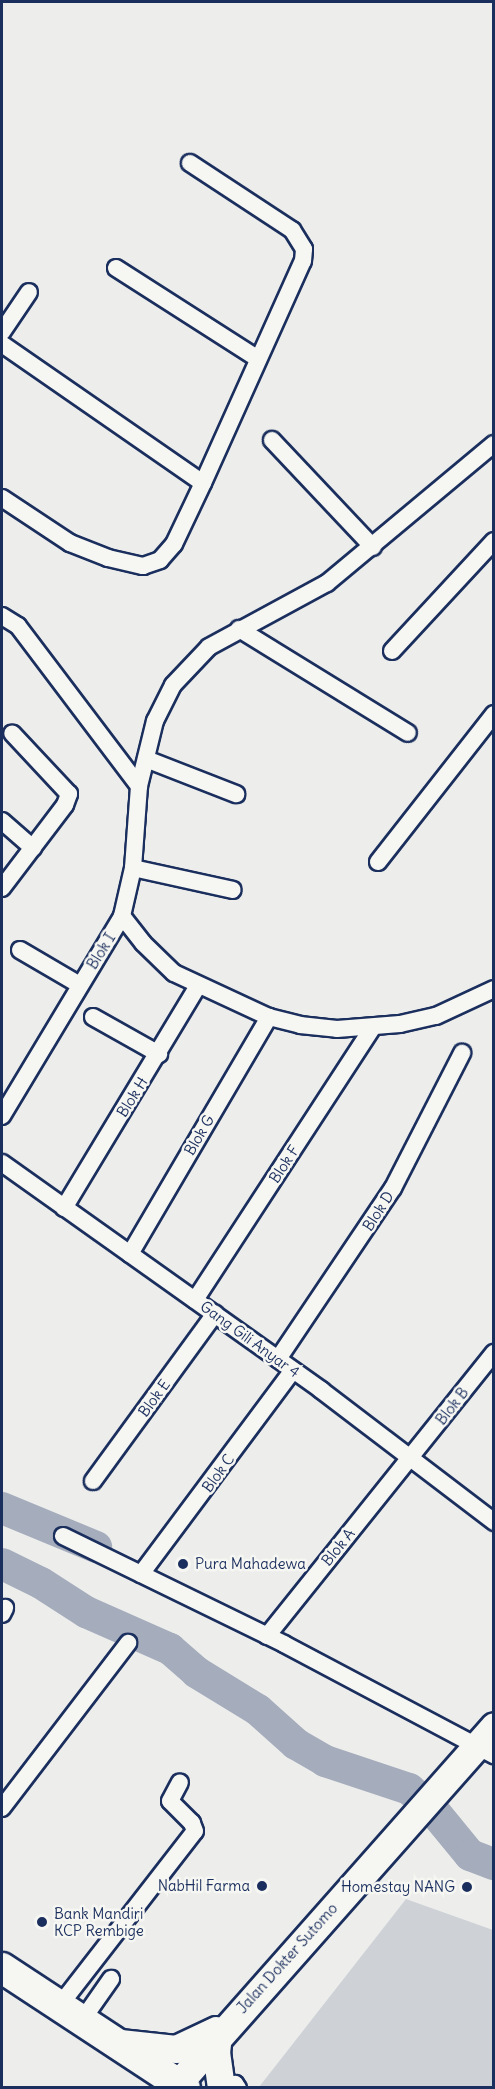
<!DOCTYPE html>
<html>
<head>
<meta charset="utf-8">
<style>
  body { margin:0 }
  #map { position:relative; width:495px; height:2089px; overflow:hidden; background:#edeeec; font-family:Delius,sans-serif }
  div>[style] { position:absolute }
  .green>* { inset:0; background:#ced2d7 }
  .river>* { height:32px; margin:-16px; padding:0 16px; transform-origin:16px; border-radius:16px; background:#a5acbc }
  .roads { filter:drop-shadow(2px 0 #1b2f5e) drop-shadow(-2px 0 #1b2f5e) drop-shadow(0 2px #1b2f5e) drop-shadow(0 -2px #1b2f5e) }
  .street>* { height:16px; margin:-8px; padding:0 8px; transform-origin:8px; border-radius:8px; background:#f6f6f2 }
  .primary>* { height:27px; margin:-13.5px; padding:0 13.5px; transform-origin:13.5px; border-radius:13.5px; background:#f6f6f2 }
  .highway>* { height:30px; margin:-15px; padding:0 15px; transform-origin:15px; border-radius:15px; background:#f6f6f2 }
  .dots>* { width:16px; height:16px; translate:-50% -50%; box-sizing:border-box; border:3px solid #f6f6f2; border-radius:50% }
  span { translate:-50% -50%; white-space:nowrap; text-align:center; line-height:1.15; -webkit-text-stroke:5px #f6f6f2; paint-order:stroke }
  .street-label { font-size:15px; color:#1b2f5e }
  .poi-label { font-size:15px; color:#1b2f5e }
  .left { translate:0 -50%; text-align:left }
  .right { translate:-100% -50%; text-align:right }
  .frame { position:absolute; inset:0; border:3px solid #1b2f5e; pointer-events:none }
</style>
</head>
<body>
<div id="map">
  <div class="green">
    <i style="clip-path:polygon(406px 1899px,493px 1930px,493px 2087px,259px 2087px)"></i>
  </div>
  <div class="river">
    <i style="left:2px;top:1508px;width:102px;rotate:22.5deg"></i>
    <i style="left:2px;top:1564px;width:43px;rotate:26deg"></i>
    <i style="left:41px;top:1583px;width:54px;rotate:32.8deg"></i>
    <i style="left:86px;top:1612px;width:92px;rotate:23.8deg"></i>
    <i style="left:170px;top:1649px;width:35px;rotate:41deg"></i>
    <i style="left:196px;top:1672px;width:73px;rotate:31.5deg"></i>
    <i style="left:258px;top:1710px;width:51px;rotate:41.8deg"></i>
    <i style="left:296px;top:1744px;width:34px;rotate:30deg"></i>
    <i style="left:325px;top:1761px;width:89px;rotate:18.4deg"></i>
    <i style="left:409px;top:1789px;width:32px;rotate:41deg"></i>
    <i style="left:433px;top:1810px;width:58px;rotate:50.6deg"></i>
    <i style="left:470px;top:1855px;width:26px;rotate:21deg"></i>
  </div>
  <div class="roads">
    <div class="street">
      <i style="left:116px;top:268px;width:167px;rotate:32.6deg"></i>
      <i style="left:2px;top:332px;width:48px;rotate:-56deg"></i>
      <i style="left:2px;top:344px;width:244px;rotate:34.7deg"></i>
      <i style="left:203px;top:483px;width:243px;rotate:-65.8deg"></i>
      <i style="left:303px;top:261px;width:12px;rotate:-85deg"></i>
      <i style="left:304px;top:249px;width:22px;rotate:-122deg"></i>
      <i style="left:292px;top:230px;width:122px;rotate:-146.7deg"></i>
      <i style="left:272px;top:440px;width:147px;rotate:46.7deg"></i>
      <i style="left:2px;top:498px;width:82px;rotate:33.5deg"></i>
      <i style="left:70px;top:543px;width:41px;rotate:21.5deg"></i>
      <i style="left:108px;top:558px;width:36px;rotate:13deg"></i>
      <i style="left:143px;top:566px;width:18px;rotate:-19deg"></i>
      <i style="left:160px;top:560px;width:21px;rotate:-49deg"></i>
      <i style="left:174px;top:544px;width:68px;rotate:-64.6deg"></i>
      <i style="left:2px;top:616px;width:19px;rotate:32deg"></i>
      <i style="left:18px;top:626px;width:201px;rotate:52.9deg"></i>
      <i style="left:239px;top:629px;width:198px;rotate:31.6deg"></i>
      <i style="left:392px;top:651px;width:150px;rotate:-47.2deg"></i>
      <i style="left:146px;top:759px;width:97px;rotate:21.3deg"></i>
      <i style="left:2px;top:821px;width:41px;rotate:41.1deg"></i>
      <i style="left:378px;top:862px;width:188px;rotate:-51.9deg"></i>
      <i style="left:133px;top:868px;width:102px;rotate:12.4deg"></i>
      <i style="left:2px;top:888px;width:104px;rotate:-52.8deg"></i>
      <i style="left:65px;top:805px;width:12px;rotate:-70deg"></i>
      <i style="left:69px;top:794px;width:83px;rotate:-133.1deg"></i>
      <i style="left:122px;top:916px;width:34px;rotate:52deg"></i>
      <i style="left:143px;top:943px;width:43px;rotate:44.1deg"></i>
      <i style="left:174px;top:973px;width:105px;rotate:24.9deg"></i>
      <i style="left:269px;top:1017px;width:32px;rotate:14deg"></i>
      <i style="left:300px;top:1025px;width:37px;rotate:6deg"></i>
      <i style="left:337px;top:1029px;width:63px;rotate:-4.5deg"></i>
      <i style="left:400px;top:1024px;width:37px;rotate:-13deg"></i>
      <i style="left:436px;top:1016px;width:64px;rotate:-25deg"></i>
      <i style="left:20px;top:950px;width:69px;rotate:30.3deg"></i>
      <i style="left:93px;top:1017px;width:76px;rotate:29.3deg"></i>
      <i style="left:2px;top:1116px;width:233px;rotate:-59deg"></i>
      <i style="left:122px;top:916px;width:49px;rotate:-77.1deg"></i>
      <i style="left:133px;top:868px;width:82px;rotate:-85.8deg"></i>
      <i style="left:139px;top:786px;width:67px;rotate:-76.2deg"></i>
      <i style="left:155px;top:721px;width:40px;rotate:-63.4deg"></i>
      <i style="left:173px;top:685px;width:52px;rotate:-46.5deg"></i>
      <i style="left:209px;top:647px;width:134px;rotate:-28.5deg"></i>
      <i style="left:327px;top:583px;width:217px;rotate:-39.8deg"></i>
      <i style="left:2px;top:1163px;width:392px;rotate:35.4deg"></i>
      <i style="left:321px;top:1390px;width:218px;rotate:37.3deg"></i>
      <i style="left:64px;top:1208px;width:259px;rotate:-58.9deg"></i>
      <i style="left:130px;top:1254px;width:275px;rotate:-59.6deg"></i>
      <i style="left:195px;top:1300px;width:326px;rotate:-56.9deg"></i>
      <i style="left:278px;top:1359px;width:206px;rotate:-56.1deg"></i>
      <i style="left:393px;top:1188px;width:152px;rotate:-62.9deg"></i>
      <i style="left:93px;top:1481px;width:207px;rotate:-53.9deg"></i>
      <i style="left:63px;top:1536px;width:246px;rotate:26deg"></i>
      <i style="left:284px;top:1644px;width:238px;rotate:27.9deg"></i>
      <i style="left:141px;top:1574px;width:254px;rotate:-53.3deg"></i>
      <i style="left:2px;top:1614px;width:7px;rotate:-63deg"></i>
      <i style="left:267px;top:1636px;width:363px;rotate:-51.3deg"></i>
      <i style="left:2px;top:1808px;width:208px;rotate:-52.6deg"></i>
      <i style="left:60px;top:2005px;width:220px;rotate:-52.2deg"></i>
      <i style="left:195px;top:1831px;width:9px;rotate:-111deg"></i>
      <i style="left:192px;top:1823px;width:31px;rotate:-135deg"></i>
      <i style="left:170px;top:1801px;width:21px;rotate:-62deg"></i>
      <i style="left:83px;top:2019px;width:49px;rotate:-55deg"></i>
      <i style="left:224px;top:2088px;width:12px;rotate:-20deg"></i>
      <i style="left:235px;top:2084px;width:5px;rotate:53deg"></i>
    </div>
    <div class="primary">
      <i style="left:218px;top:2034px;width:18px;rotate:96deg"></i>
      <i style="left:216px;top:2052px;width:36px;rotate:82deg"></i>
      <i style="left:120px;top:2043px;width:56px;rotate:6.1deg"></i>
      <i style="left:176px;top:2049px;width:44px;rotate:-25.4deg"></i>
      <i style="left:174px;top:2088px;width:483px;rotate:-48.5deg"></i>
    </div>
    <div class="highway">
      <i style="left:2px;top:1968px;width:219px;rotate:33.3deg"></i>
    </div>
  </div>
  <div class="dots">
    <i style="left:183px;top:1564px;background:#1b2f5e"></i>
    <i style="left:262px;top:1886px;background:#1b2f5e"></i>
    <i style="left:467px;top:1887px;background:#1b2f5e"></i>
    <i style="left:42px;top:1922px;background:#1b2f5e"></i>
  </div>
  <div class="street-label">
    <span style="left:101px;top:951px;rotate:-58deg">Blok I</span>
    <span style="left:132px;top:1097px;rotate:-58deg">Blok H</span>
    <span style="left:199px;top:1135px;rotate:-60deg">Blok G</span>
    <span style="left:284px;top:1164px;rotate:-57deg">Blok F</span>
    <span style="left:378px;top:1211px;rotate:-57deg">Blok D</span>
    <span style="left:250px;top:1339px;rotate:36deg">Gang Gili Anyar 4</span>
    <span style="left:154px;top:1398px;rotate:-54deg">Blok E</span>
    <span style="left:452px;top:1406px;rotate:-52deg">Blok B</span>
    <span style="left:218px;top:1473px;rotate:-54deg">Blok C</span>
    <span style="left:338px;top:1547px;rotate:-51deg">Blok A</span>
    <span style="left:287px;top:1958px;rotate:-48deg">Jalan Dokter Sutomo</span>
  </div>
  <div class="poi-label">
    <span class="left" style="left:195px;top:1564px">Pura Mahadewa</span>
    <span class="right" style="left:250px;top:1886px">NabHil Farma</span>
    <span class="right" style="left:455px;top:1887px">Homestay NANG</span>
    <span class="left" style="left:54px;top:1922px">Bank Mandiri<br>KCP Rembige</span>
  </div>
  <div class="frame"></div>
</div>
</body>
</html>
